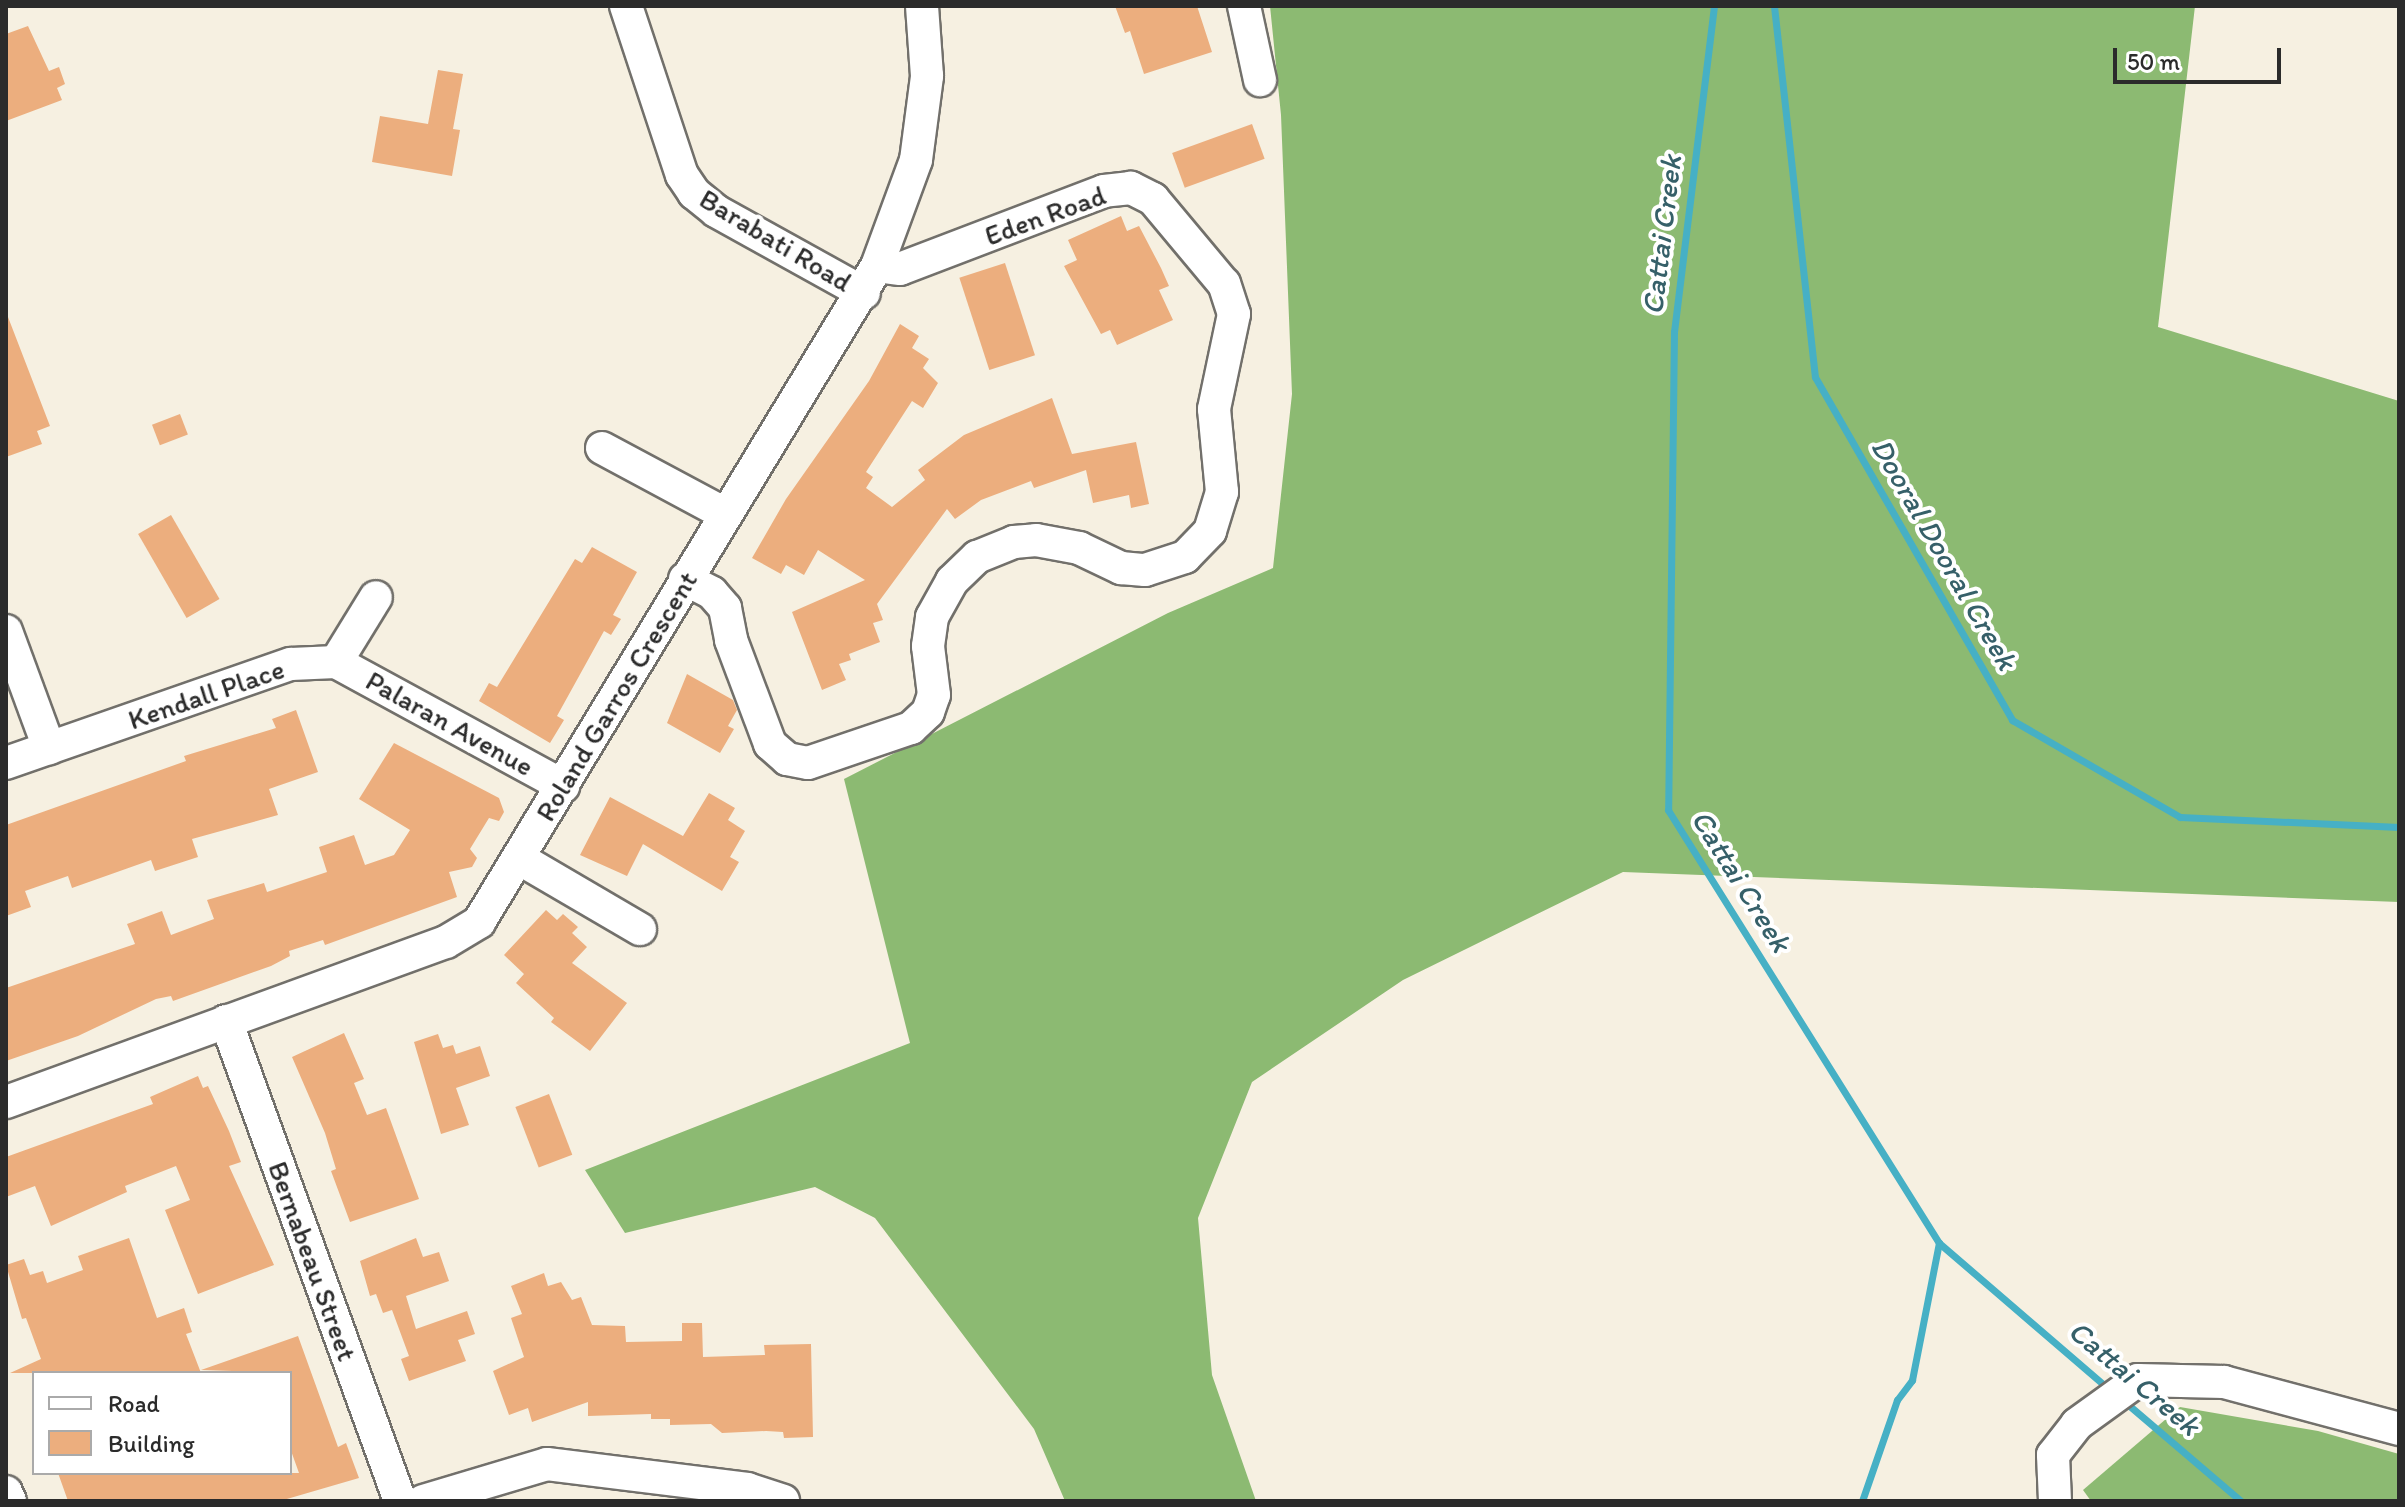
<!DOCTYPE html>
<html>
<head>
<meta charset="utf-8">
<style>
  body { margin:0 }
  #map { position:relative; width:2405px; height:1507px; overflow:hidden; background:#f6f0e1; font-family:Itim,sans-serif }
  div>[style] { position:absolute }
  .forest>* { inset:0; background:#8cba72 }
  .stream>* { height:7px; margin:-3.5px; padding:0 3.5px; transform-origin:3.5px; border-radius:3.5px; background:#46b0c5 }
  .building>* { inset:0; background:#ecae7e; transform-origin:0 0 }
  .roads { filter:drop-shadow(2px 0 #72706b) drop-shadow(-2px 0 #72706b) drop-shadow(0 2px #72706b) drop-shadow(0 -2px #72706b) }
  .minor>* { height:32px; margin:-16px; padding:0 16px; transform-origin:16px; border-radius:16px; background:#fff }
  span { translate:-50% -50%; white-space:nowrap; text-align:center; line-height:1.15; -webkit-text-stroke:8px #fff; paint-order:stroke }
  .street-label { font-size:28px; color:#2b2b2b }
  .water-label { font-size:30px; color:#366069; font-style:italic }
  .frame { position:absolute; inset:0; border:8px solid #2b2b2b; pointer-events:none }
  .legend { position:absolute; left:32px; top:1371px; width:260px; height:104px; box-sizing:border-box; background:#fff; border:2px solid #aaa; margin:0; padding:10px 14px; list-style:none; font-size:24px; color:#2b2b2b }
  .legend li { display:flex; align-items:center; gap:16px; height:40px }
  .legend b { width:40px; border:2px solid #aaa }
  .scale { position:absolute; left:2113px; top:48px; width:168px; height:36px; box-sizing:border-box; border:4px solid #2b2b2b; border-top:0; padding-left:10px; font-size:24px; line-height:28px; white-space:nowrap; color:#2b2b2b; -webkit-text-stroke:6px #fff; paint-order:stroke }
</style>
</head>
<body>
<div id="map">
  <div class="forest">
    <i style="clip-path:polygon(1270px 6px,2195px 6px,2158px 327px,2399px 401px,2399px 902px,1623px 872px,1403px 980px,1252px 1082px,1198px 1218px,1212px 1375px,1256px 1501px,1065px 1501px,1034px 1429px,875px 1218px,815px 1187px,625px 1233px,585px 1170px,910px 1043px,844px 779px,1168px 613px,1273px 568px,1292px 394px,1281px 115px)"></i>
    <i style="clip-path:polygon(2180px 1407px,2318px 1431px,2399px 1454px,2399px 1501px,2091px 1501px,2083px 1490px)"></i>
  </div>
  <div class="stream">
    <i style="left:1714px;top:6px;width:328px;rotate:97deg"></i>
    <i style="left:1674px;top:332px;width:478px;rotate:90.7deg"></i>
    <i style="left:1668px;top:810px;width:511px;rotate:57.96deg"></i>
    <i style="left:1939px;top:1243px;width:224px;rotate:40.7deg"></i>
    <i style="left:1774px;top:6px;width:373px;rotate:83.7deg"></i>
    <i style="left:1815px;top:377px;width:396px;rotate:60.1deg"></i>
    <i style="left:2012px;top:720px;width:194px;rotate:30deg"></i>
    <i style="left:2180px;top:817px;width:219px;rotate:2.6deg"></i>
    <i style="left:2125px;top:1402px;width:153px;rotate:40.5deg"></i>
    <i style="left:1862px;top:1501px;width:107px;rotate:-70.9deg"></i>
    <i style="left:1897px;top:1400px;width:25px;rotate:-53deg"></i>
    <i style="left:1912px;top:1380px;width:140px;rotate:-78.9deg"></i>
  </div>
  <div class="building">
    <i style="clip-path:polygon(1115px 6px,1197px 6px,1212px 52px,1144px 74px,1130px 31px,1125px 33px)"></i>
    <i style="clip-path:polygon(28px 26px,49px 71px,59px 67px,65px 84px,57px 88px,62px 100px,6px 121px,6px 34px)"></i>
    <i style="clip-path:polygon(438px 70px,463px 74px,453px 129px,460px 130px,452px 176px,372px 162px,380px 116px,428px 124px)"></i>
    <i style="left:1252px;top:124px;width:37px;height:85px;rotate:70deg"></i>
    <i style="clip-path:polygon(1121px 216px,1127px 231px,1139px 226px,1161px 268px,1169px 286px,1159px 290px,1173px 320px,1117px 345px,1110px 330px,1101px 334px,1064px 266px,1077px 260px,1068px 240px)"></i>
    <i style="left:1005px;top:263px;width:97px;height:48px;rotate:72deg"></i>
    <i style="clip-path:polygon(8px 317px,50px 426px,37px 431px,42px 444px,6px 457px)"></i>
    <i style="clip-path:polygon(900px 324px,919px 336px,912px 348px,929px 359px,923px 368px,938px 383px,923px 408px,912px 401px,866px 472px,873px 477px,866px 488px,892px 507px,925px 480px,918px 470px,964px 435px,1052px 398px,1072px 454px,1136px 442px,1149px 504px,1131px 508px,1129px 495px,1093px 503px,1086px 470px,1034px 488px,1031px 481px,981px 500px,955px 519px,947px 509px,877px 604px,883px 620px,873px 623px,880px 642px,849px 654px,851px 660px,839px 664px,846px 680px,822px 690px,792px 612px,865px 580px,818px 550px,804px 575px,786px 565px,781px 574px,752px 558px,786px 499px,869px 381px)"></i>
    <i style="left:180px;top:414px;width:22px;height:30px;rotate:69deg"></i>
    <i style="left:171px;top:515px;width:97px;height:38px;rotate:60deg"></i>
    <i style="clip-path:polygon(592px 547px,637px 572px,613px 615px,621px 619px,611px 635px,604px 631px,557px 716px,564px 720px,550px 743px,479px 701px,489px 683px,497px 687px,575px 559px,582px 563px)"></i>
    <i style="clip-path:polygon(687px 674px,733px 700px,737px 710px,728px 726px,734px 729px,720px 753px,667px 723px)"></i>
    <i style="clip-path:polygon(296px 710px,318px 772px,269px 789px,278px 815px,192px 839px,198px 857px,155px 871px,151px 860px,72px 888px,68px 876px,25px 891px,31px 907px,6px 916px,6px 825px,186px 761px,184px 756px,276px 728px,272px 719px)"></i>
    <i style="clip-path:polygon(394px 743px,499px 798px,504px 812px,499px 821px,489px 818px,470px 849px,477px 858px,472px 867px,449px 872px,457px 897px,325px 945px,323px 940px,289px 951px,290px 956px,271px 966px,173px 1001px,171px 996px,156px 999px,78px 1036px,6px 1061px,6px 988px,135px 944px,127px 924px,162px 911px,171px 935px,214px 919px,207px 900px,264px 883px,267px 892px,327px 872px,319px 847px,354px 835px,365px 865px,394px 855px,410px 830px,359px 799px)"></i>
    <i style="clip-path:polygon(709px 793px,735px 808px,728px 820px,745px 831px,730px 857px,739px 862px,722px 891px,643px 844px,627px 876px,580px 855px,610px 797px,683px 836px)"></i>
    <i style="clip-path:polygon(546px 910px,557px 920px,563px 914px,578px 927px,572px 933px,587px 947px,572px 963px,627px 1003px,590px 1051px,551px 1022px,554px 1018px,516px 983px,524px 974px,504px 955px)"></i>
    <i style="clip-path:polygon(344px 1033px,364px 1079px,354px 1083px,367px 1115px,386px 1108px,419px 1199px,350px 1222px,331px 1171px,336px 1169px,325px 1133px,292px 1057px)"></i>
    <i style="clip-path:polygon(438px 1034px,443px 1048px,453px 1045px,456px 1054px,480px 1046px,490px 1076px,456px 1088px,469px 1125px,441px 1134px,414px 1042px)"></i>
    <i style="clip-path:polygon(198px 1076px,203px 1088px,208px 1086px,229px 1131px,241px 1162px,229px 1166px,274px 1265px,198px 1294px,165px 1210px,190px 1200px,176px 1166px,125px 1186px,127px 1192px,51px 1226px,35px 1186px,6px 1197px,6px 1157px,153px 1104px,150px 1097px)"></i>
    <i style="left:549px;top:1094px;width:65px;height:36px;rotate:69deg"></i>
    <i style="clip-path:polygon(129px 1238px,157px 1318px,184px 1308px,192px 1332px,186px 1334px,201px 1373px,10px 1373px,41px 1359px,26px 1318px,22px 1319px,6px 1265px,24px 1259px,30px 1275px,43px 1271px,47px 1283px,83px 1270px,78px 1256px)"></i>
    <i style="clip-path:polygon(416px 1238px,423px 1257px,439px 1252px,449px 1281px,406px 1296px,416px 1329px,467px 1311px,475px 1334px,458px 1340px,466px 1361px,409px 1381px,401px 1359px,409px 1356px,392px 1310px,383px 1313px,376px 1294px,370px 1296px,360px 1261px)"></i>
    <i style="clip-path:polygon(544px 1273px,548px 1286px,561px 1282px,572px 1300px,581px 1297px,592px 1325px,625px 1326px,626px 1342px,682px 1341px,682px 1323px,702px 1323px,703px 1357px,765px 1355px,764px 1345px,811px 1344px,813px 1437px,784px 1438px,783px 1432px,766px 1431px,722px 1433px,711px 1424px,670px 1425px,670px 1419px,651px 1419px,651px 1414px,588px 1416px,588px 1402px,532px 1422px,528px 1408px,509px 1415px,493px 1371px,524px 1357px,511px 1318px,522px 1314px,511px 1286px)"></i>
    <i style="clip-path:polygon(298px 1336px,338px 1447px,346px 1443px,359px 1478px,280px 1501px,68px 1501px,58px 1473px,299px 1473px,290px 1448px,290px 1373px,201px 1370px)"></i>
  </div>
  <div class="roads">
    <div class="minor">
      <i style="left:626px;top:6px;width:178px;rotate:71.7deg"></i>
      <i style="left:682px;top:175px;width:22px;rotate:56deg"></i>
      <i style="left:694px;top:193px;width:28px;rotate:39deg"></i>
      <i style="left:716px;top:211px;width:169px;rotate:29deg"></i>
      <i style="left:1244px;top:6px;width:76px;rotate:77.8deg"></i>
      <i style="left:602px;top:448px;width:140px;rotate:28.2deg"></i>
      <i style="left:685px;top:579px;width:30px;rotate:27deg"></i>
      <i style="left:712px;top:593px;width:20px;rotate:49deg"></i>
      <i style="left:725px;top:608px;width:33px;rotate:79deg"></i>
      <i style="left:731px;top:640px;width:111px;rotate:69.4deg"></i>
      <i style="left:770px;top:744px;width:23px;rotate:41deg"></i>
      <i style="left:787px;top:759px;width:21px;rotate:11deg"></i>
      <i style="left:808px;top:763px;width:109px;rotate:-18.8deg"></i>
      <i style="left:911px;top:728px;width:23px;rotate:-43deg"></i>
      <i style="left:928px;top:712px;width:18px;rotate:-71deg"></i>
      <i style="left:934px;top:695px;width:49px;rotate:-97deg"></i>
      <i style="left:928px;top:646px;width:29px;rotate:-82deg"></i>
      <i style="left:932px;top:617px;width:41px;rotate:-60.9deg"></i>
      <i style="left:952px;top:581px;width:35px;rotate:-44deg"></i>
      <i style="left:977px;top:557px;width:40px;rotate:-22deg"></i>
      <i style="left:1014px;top:542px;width:22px;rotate:-5deg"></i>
      <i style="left:1036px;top:540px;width:44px;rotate:10.5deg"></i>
      <i style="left:1079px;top:548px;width:47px;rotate:25.5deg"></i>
      <i style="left:1121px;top:568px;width:24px;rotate:5deg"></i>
      <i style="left:1145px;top:570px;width:42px;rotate:-18deg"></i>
      <i style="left:1185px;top:557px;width:36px;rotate:-46deg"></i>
      <i style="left:1210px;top:531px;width:41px;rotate:-72.9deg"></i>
      <i style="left:1222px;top:492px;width:83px;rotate:-95.5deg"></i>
      <i style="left:1214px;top:409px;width:97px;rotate:-78.1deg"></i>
      <i style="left:1234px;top:314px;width:32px;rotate:-108deg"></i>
      <i style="left:1224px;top:284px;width:111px;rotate:-129.9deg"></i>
      <i style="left:1153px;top:199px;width:25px;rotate:-153deg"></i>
      <i style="left:1131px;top:188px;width:27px;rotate:174deg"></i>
      <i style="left:1104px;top:191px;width:218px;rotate:159.1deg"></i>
      <i style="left:900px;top:269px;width:23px;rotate:-173deg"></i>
      <i style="left:6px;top:631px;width:125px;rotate:69.8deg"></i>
      <i style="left:336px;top:662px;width:259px;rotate:28.6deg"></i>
      <i style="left:6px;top:763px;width:302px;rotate:-19.2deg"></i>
      <i style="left:291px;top:664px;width:45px;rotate:-2.5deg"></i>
      <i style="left:336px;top:662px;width:76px;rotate:-58.4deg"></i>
      <i style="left:520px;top:859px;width:139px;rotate:30.3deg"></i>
      <i style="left:226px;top:1021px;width:511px;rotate:70.07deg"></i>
      <i style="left:6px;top:1102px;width:468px;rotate:-20deg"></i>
      <i style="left:446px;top:942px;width:39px;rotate:-31deg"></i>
      <i style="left:479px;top:922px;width:767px;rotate:-58.75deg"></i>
      <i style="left:877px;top:266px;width:113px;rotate:-69.8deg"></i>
      <i style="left:916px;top:160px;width:85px;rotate:-82.5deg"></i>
      <i style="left:927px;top:76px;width:70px;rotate:-94.1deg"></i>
      <i style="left:6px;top:1492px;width:10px;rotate:66deg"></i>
      <i style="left:423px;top:1501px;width:129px;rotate:-16.6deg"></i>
      <i style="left:547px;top:1464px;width:202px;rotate:7.1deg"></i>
      <i style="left:747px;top:1489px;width:38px;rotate:18deg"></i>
      <i style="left:2055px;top:1501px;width:46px;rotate:-92.5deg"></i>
      <i style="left:2053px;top:1455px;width:39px;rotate:-52deg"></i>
      <i style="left:2077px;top:1424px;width:75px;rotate:-35.8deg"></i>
      <i style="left:2138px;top:1380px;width:86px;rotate:1.3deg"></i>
      <i style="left:2224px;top:1382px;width:181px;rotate:15deg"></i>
    </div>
  </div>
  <div class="street-label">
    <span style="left:1045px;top:215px;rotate:-20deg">Eden Road</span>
    <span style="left:776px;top:240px;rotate:31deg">Barabati Road</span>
    <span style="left:206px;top:694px;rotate:-19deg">Kendall Place</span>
    <span style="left:616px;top:696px;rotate:-59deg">Roland Garros Crescent</span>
    <span style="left:450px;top:723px;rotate:29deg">Palaran Avenue</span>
    <span style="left:313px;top:1261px;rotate:70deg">Bernabeau Street</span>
  </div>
  <div class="water-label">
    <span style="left:1662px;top:235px;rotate:-83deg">Cattai Creek</span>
    <span style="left:1944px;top:554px;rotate:60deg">Dooral Dooral Creek</span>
    <span style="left:1741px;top:881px;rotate:58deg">Cattai Creek</span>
    <span style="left:2134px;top:1378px;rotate:40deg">Cattai Creek</span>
  </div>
  <div class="frame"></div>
  <ul class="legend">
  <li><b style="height:10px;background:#fff"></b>Road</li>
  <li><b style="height:22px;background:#ecae7e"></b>Building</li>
  </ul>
  <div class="scale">50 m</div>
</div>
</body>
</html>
